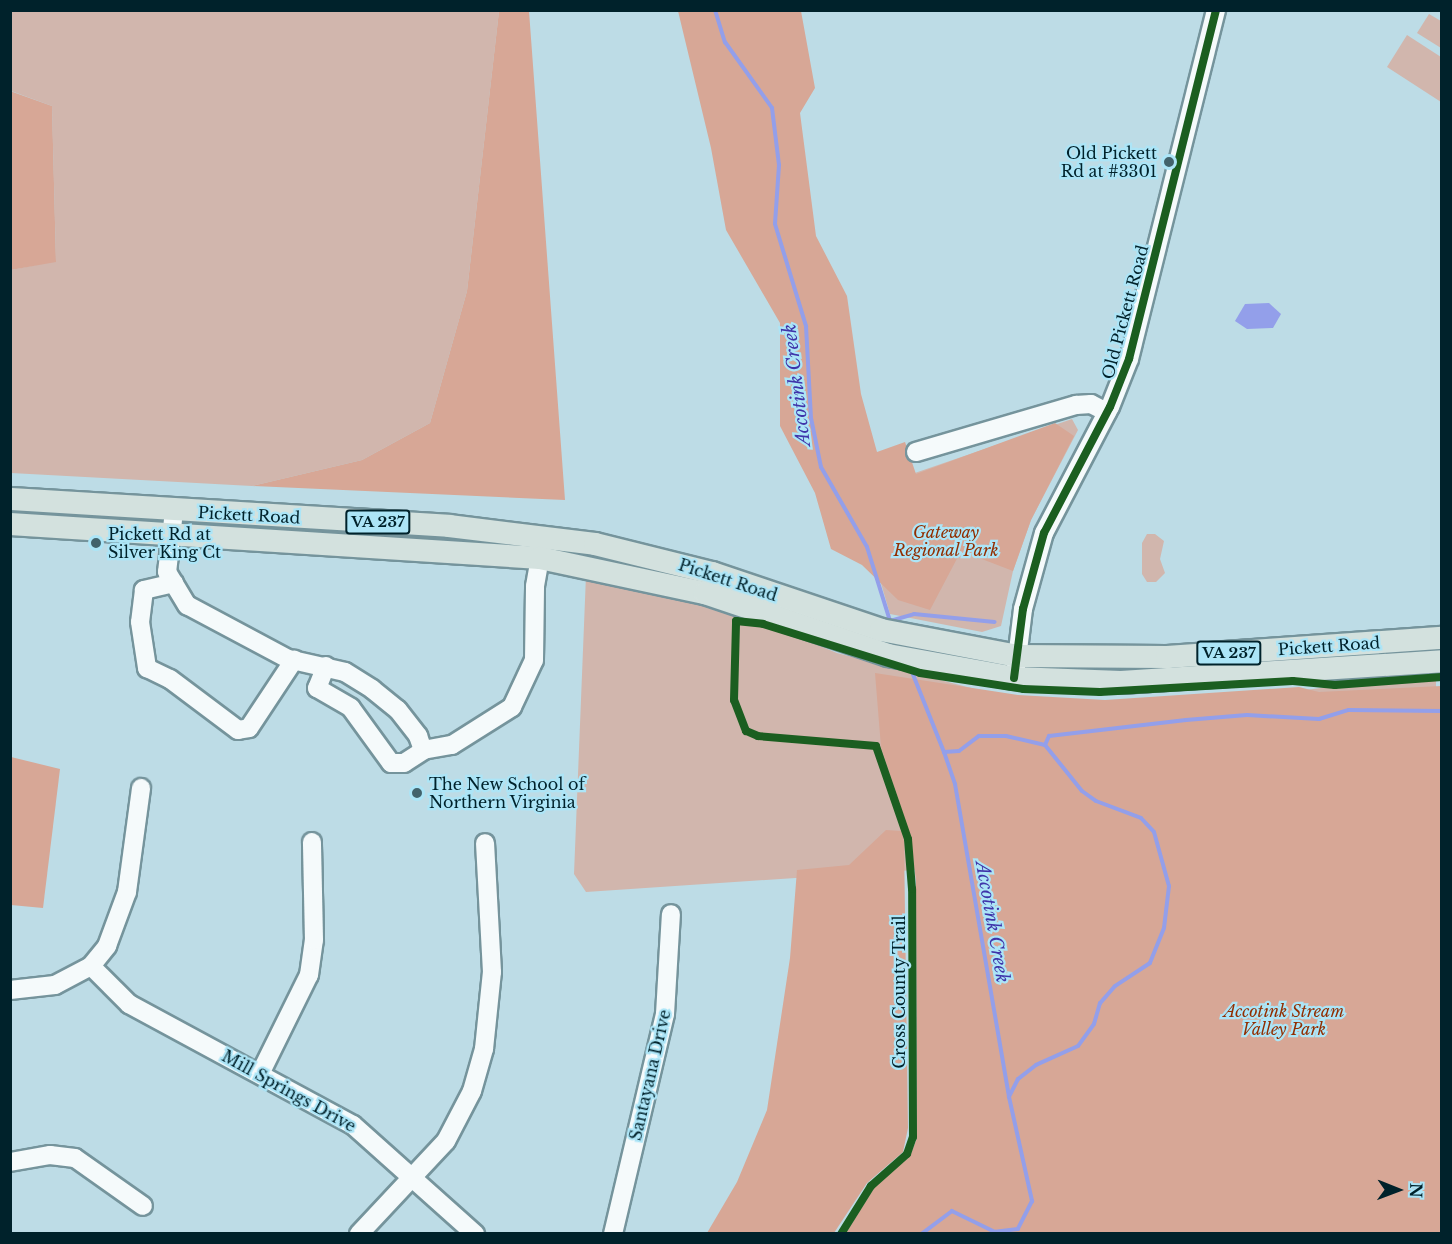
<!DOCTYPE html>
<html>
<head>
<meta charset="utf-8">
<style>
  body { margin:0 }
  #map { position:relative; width:1452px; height:1244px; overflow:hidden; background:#bddce6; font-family:"Libre Baskerville",serif }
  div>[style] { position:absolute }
  .green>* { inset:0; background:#d1b6ad }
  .forest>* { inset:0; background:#d7a796 }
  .water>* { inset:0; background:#939fea }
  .stream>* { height:4px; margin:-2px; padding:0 2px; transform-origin:2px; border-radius:2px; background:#939fea }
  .roads { filter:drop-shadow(2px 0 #75949c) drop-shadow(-2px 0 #75949c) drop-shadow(0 2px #75949c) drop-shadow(0 -2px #75949c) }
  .minor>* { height:18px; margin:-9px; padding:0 9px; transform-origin:9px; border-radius:9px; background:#f5fafb }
  .major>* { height:22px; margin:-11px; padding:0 11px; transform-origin:11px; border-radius:11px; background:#d3e1de }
  .cycleway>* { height:8px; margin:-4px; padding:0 4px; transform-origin:4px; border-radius:4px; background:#1b5e20 }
  .dots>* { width:16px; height:16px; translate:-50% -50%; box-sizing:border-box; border:3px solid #ace5f7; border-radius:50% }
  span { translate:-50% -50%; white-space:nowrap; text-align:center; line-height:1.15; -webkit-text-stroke:4.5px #ace5f7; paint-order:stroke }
  .shield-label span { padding:2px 4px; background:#ace5f7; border:2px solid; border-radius:4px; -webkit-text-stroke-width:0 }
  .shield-label { font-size:15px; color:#00222b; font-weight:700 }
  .poi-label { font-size:16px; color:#00222b }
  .right { translate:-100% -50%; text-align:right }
  .left { translate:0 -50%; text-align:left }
  .street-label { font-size:16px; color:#00222b }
  .park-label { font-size:16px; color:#922e00; font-style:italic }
  .water-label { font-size:18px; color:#3f34a9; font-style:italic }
  .frame { position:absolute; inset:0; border:12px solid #00222b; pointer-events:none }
  .north { position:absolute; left:1368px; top:1160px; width:60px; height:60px; -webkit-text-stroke:4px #ace5f7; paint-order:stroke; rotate:91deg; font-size:16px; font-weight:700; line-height:24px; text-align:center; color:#00222b }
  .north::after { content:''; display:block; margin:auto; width:21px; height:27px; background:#00222b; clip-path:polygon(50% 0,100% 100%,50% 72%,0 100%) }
</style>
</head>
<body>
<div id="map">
  <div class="green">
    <i style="clip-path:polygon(10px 11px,499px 11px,467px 291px,430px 423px,362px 460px,252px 486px,11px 473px,11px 270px,56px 261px,52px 106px,11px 91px)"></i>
    <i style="clip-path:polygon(1429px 14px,1441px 21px,1441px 48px,1417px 33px)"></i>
    <i style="clip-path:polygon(1407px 35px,1441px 57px,1441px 102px,1387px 67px)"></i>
    <i style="clip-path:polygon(1072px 419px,1078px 430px,1031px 520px,1013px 571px,1001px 626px,982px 632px,890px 614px,870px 546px,845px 497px)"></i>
    <i style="clip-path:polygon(1147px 534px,1155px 534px,1164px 541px,1160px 559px,1165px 573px,1156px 582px,1147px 582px,1142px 574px,1142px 543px)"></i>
    <i style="clip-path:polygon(586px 575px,690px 592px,837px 653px,1082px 717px,1436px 674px,1436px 807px,1442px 808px,1138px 855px,586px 892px,574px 874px)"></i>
  </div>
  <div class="forest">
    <i style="clip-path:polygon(499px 11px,529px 11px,565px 500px,252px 486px,362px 460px,430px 423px,467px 291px)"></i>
    <i style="clip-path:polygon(678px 11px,801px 11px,815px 88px,800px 113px,816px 236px,847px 296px,861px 394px,877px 452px,905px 442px,916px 474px,1055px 423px,1074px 436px,1031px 520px,1013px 571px,961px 551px,930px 610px,898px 600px,862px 565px,831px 549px,815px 493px,780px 426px,780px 323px,726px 230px,711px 148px)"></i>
    <i style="clip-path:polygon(10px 91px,52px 106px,56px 262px,11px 270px)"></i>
    <i style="clip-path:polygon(875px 673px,1018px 695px,1105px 700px,1299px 687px,1319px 692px,1441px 686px,1441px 1233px,846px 1233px,874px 1188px,910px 1156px,917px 1138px,916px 882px,911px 837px,881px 747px)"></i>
    <i style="clip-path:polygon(11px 757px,60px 769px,43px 908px,11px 905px)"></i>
    <i style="clip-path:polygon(886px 830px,901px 831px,904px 841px,908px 1128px,903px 1152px,867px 1183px,834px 1233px,707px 1233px,737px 1182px,767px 1110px,790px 958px,797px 870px,849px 865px)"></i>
  </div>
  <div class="water">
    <i style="clip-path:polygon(1269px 303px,1281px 314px,1273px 328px,1247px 329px,1235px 321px,1245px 304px)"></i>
  </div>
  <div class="stream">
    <i style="left:715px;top:10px;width:34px;rotate:73deg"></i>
    <i style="left:725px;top:42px;width:81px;rotate:54.5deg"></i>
    <i style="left:772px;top:108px;width:57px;rotate:83deg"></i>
    <i style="left:779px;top:165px;width:59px;rotate:93.9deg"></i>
    <i style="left:775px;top:224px;width:107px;rotate:73.1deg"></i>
    <i style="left:806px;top:326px;width:92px;rotate:86.9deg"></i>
    <i style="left:811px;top:418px;width:50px;rotate:78.5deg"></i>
    <i style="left:821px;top:467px;width:92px;rotate:60.1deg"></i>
    <i style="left:867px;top:547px;width:81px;rotate:72.7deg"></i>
    <i style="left:890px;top:621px;width:25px;rotate:-16deg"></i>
    <i style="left:914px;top:614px;width:81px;rotate:5.6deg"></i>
    <i style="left:910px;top:667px;width:92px;rotate:68.2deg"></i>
    <i style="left:944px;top:752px;width:15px;rotate:-4deg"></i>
    <i style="left:959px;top:751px;width:25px;rotate:-37deg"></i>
    <i style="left:979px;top:736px;width:27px"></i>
    <i style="left:1006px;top:736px;width:40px;rotate:13deg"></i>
    <i style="left:1045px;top:745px;width:59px;rotate:51.2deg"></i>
    <i style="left:1082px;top:791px;width:17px;rotate:36deg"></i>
    <i style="left:1096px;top:801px;width:48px;rotate:20.7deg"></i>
    <i style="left:1141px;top:818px;width:19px;rotate:47deg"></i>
    <i style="left:1154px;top:832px;width:56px;rotate:74.5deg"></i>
    <i style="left:1169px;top:886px;width:42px;rotate:96.8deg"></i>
    <i style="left:1164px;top:928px;width:38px;rotate:112deg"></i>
    <i style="left:1150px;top:963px;width:42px;rotate:146.7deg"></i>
    <i style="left:1115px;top:986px;width:23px;rotate:131deg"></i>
    <i style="left:1100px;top:1003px;width:22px;rotate:106deg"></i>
    <i style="left:1094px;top:1024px;width:27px;rotate:126deg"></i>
    <i style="left:1078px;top:1046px;width:46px;rotate:155.7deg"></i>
    <i style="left:1036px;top:1065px;width:23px;rotate:142deg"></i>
    <i style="left:1018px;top:1079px;width:20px;rotate:117deg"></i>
    <i style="left:1009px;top:1097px;width:107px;rotate:77.5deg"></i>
    <i style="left:1032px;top:1201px;width:31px;rotate:117deg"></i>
    <i style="left:1018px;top:1229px;width:23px;rotate:173deg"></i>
    <i style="left:995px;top:1232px;width:48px;rotate:-154deg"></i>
    <i style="left:952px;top:1211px;width:39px;rotate:143deg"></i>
    <i style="left:1045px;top:745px;width:10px;rotate:-66deg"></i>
    <i style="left:1049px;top:736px;width:138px;rotate:-6.7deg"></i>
    <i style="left:1186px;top:720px;width:61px;rotate:-4.7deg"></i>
    <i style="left:1247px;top:715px;width:72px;rotate:3.2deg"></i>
    <i style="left:1319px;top:719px;width:31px;rotate:-17deg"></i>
    <i style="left:1349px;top:710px;width:93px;rotate:0.6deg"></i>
    <i style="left:944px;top:752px;width:34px;rotate:71deg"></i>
    <i style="left:955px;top:784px;width:317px;rotate:80.2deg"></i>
  </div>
  <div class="roads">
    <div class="minor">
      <i style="left:916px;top:452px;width:167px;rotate:-16.4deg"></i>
      <i style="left:1076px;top:405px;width:15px;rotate:-4deg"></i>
      <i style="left:1091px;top:404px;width:18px;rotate:27deg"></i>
      <i style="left:174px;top:511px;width:61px;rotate:96.5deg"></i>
      <i style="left:167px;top:572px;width:39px;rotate:59deg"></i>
      <i style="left:187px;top:605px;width:115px;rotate:28.1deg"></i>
      <i style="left:288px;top:659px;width:58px;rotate:12.8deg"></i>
      <i style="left:345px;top:672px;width:32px;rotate:32deg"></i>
      <i style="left:372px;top:689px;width:33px;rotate:39deg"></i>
      <i style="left:398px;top:710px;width:33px;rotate:52deg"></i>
      <i style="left:418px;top:736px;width:15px;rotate:70deg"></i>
      <i style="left:423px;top:750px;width:29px;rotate:-10deg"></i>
      <i style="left:452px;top:745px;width:71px;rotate:-32.3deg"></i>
      <i style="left:512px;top:707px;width:52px;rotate:-64.9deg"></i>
      <i style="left:534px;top:660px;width:74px;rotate:-89.2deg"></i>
      <i style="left:535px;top:586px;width:28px;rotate:-80deg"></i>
      <i style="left:174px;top:583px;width:31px;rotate:167deg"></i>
      <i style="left:144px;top:590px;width:32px;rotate:97deg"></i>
      <i style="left:140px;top:622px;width:47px;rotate:81.3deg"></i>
      <i style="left:147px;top:668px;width:25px;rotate:26deg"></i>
      <i style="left:170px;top:679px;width:85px;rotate:36.9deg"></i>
      <i style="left:238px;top:730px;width:11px;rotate:-10deg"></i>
      <i style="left:249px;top:728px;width:82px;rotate:-56.5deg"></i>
      <i style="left:326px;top:666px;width:24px;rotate:112deg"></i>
      <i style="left:317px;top:688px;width:39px;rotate:30deg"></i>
      <i style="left:351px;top:708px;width:68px;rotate:54deg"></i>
      <i style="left:391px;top:763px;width:13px"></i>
      <i style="left:404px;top:763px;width:24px;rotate:-33deg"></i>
      <i style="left:1016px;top:667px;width:58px;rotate:-83.1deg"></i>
      <i style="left:1023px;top:609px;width:79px;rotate:-74.6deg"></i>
      <i style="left:1044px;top:533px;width:142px;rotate:-62.4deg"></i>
      <i style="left:1110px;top:407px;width:52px;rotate:-68.4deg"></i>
      <i style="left:1129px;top:359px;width:360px;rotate:-76deg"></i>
      <i style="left:91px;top:966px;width:54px;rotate:45deg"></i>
      <i style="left:129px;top:1004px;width:255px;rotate:28.4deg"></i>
      <i style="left:353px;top:1125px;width:164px;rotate:41.8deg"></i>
      <i style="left:10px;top:990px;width:45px;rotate:-6.3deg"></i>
      <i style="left:55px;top:985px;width:41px;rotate:-27.8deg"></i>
      <i style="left:91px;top:966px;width:26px;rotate:-51deg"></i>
      <i style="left:107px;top:946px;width:58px;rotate:-69.7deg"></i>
      <i style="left:127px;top:892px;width:105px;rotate:-82.3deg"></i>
      <i style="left:260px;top:1074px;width:110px;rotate:-63.7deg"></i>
      <i style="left:309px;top:975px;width:35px;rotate:-82deg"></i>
      <i style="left:314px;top:940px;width:98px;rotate:-91.2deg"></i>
      <i style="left:10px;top:1162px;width:41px;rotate:-9.9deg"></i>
      <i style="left:50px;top:1155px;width:25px;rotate:7deg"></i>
      <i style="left:75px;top:1158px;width:83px;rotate:35.2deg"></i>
      <i style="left:359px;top:1234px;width:127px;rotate:-46.9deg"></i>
      <i style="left:446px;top:1141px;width:56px;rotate:-62.5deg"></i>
      <i style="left:472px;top:1091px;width:44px;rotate:-74.1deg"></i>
      <i style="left:484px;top:1049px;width:77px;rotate:-84.1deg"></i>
      <i style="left:492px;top:972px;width:129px;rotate:-93.1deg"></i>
      <i style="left:613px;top:1234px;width:226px;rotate:-76.7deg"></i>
      <i style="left:665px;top:1014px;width:100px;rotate:-86.6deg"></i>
    </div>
    <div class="major">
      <i style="left:10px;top:499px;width:440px;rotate:3.5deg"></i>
      <i style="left:449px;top:526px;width:147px;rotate:7deg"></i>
      <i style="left:595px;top:544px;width:121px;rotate:13.9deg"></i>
      <i style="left:712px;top:573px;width:178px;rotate:18.6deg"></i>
      <i style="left:881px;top:630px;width:138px;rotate:10.8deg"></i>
      <i style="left:1017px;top:656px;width:150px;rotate:0.4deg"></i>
      <i style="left:1167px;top:657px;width:276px;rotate:-4deg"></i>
      <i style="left:10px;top:524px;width:531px;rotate:3.67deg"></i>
      <i style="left:540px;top:558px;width:169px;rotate:12deg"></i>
      <i style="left:705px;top:593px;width:193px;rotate:18.7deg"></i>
      <i style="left:888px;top:655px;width:128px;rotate:10.3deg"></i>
      <i style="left:1014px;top:678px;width:107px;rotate:2.1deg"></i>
      <i style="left:1121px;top:682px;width:322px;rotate:-3.7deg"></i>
    </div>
  </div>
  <div class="cycleway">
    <i style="left:1014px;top:678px;width:70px;rotate:-82.6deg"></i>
    <i style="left:1023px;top:609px;width:79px;rotate:-74.6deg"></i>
    <i style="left:1044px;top:533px;width:142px;rotate:-62.4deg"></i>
    <i style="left:1110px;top:407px;width:52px;rotate:-68.4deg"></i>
    <i style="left:1129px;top:359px;width:360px;rotate:-76deg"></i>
    <i style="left:841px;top:1234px;width:57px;rotate:-58deg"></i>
    <i style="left:871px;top:1186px;width:48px;rotate:-41.6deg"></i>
    <i style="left:907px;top:1154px;width:18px;rotate:-71deg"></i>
    <i style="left:913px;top:1137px;width:248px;rotate:-90.2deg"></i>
    <i style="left:912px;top:889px;width:50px;rotate:-94.6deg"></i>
    <i style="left:908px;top:839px;width:98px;rotate:-109deg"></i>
    <i style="left:876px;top:746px;width:118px;rotate:-175.2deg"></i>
    <i style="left:758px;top:736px;width:13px;rotate:-157deg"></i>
    <i style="left:746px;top:731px;width:33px;rotate:-111deg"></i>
    <i style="left:734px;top:700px;width:79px;rotate:-88.5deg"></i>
    <i style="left:736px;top:621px;width:27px;rotate:6deg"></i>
    <i style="left:763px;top:624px;width:164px;rotate:17.3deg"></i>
    <i style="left:920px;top:673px;width:104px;rotate:8.8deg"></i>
    <i style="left:1023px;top:689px;width:77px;rotate:2.2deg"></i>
    <i style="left:1100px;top:692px;width:193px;rotate:-3.3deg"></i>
    <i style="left:1293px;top:681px;width:42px;rotate:5.4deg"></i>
    <i style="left:1335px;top:685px;width:107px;rotate:-4.3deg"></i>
  </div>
  <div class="dots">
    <i style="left:1169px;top:162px;background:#42636c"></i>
    <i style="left:96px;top:543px;background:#42636c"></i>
    <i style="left:417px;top:793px;background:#42636c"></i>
  </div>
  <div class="shield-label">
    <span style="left:378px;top:522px">VA 237</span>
    <span style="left:1229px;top:653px">VA 237</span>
  </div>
  <div class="poi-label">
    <span class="right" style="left:1157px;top:162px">Old Pickett<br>Rd at #3301</span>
    <span class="left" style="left:108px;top:543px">Pickett Rd at<br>Silver King Ct</span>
    <span class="left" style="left:429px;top:793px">The New School of<br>Northern Virginia</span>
  </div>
  <div class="street-label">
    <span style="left:1125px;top:312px;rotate:-75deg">Old Pickett Road</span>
    <span style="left:249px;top:515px;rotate:3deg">Pickett Road</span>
    <span style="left:728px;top:580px;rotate:18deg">Pickett Road</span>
    <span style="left:1329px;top:646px;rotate:-4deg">Pickett Road</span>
    <span style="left:899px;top:992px;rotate:-90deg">Cross County Trail</span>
    <span style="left:650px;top:1075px;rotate:-77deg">Santayana Drive</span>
    <span style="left:289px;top:1091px;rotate:29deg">Mill Springs Drive</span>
  </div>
  <div class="park-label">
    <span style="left:946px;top:541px">Gateway<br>Regional Park</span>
    <span style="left:1284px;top:1020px">Accotink Stream<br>Valley Park</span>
  </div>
  <div class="water-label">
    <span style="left:797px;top:385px;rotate:-97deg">Accotink Creek</span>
    <span style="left:992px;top:922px;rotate:80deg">Accotink Creek</span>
  </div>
  <div class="frame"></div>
  <div class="north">N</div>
</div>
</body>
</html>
